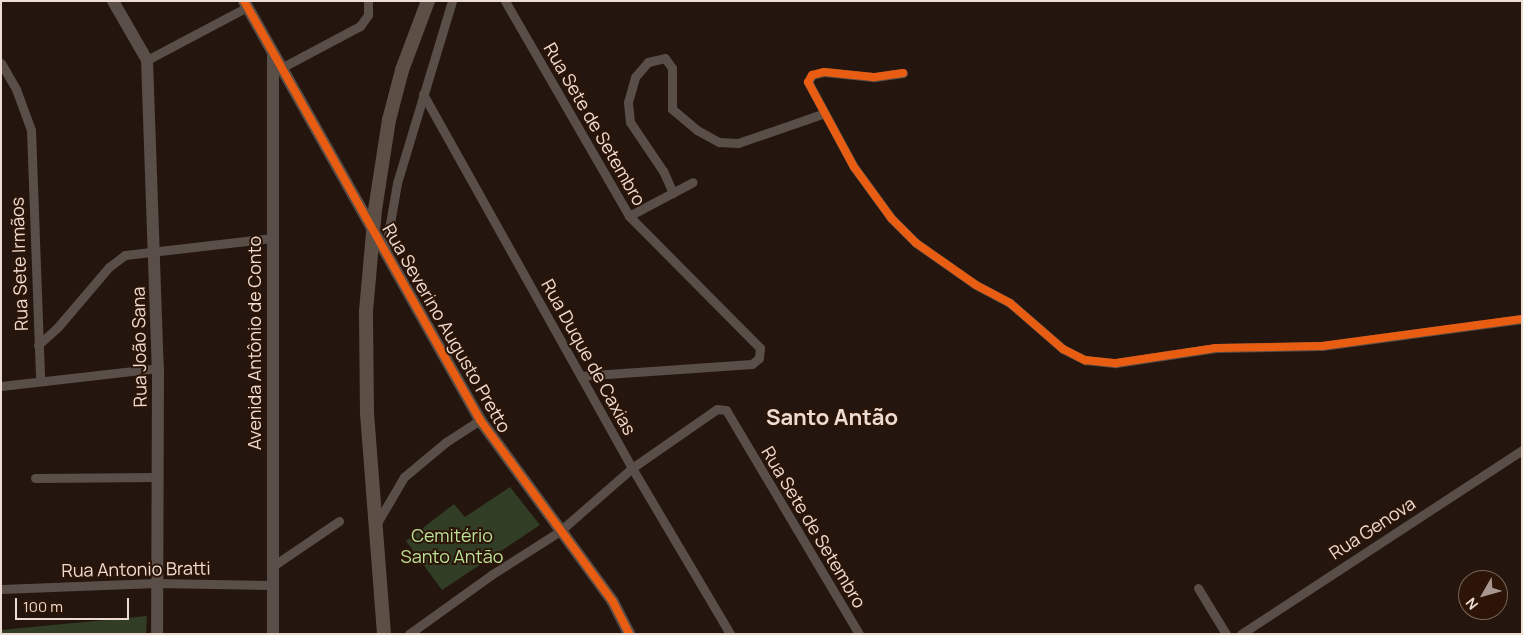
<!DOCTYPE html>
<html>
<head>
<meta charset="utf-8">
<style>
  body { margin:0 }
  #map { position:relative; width:1523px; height:635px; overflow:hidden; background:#24160e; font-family:Manrope,sans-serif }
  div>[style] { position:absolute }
  .green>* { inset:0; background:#313d24 }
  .street>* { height:9px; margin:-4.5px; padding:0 4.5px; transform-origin:4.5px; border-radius:4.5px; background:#5a4e48 }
  .secondary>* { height:12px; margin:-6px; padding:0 6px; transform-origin:6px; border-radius:6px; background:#5a4e48 }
  .primary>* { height:14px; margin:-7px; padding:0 7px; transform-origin:7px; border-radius:7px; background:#5c4f46 }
  .cycleway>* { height:8px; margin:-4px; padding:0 4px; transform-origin:4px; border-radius:4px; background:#e95d12 }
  span { translate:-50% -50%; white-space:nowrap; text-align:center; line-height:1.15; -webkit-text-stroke:4px #2c1406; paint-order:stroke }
  .street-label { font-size:18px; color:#eddcd3 }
  .park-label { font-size:18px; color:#b9e39a }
  .district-label { font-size:22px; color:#eddcd3; font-weight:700 }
  .frame { position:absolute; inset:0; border:2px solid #eddcd3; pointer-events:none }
  .north { position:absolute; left:1458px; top:570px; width:50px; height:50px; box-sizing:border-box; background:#2c1406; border:1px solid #796458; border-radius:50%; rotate:232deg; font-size:14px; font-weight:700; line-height:20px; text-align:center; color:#eddcd3 }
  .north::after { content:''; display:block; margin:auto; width:18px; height:22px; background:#a7978e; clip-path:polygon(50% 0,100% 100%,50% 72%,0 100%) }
  .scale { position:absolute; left:15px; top:598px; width:114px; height:22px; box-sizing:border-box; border:2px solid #eddcd3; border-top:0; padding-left:6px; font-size:15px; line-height:18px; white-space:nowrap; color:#eddcd3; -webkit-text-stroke:4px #2c1406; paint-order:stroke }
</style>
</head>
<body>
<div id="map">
  <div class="green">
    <i style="clip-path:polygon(510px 487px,540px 525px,442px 590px,406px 541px,454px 504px,465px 517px)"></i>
    <i style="clip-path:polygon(147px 616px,146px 634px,1px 634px,1px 630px)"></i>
  </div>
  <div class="street">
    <i style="left:505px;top:1px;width:248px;rotate:60deg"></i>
    <i style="left:629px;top:216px;width:186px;rotate:45.2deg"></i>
    <i style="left:760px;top:348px;width:10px;rotate:96deg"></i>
    <i style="left:759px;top:358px;width:9px;rotate:139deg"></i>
    <i style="left:752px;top:364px;width:170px;rotate:176deg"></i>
    <i style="left:147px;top:60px;width:113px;rotate:-27.9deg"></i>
    <i style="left:1px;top:63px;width:30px;rotate:60deg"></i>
    <i style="left:16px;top:89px;width:44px;rotate:69.9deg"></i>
    <i style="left:31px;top:130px;width:251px;rotate:87.9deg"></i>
    <i style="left:281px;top:68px;width:89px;rotate:-28deg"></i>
    <i style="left:360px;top:26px;width:14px;rotate:-54deg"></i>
    <i style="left:368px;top:15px;width:14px;rotate:-90deg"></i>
    <i style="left:903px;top:73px;width:30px;rotate:172deg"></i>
    <i style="left:873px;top:77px;width:49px;rotate:-174.2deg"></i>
    <i style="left:824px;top:72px;width:12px;rotate:166deg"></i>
    <i style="left:812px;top:75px;width:8px;rotate:120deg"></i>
    <i style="left:808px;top:82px;width:97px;rotate:61.6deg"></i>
    <i style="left:854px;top:167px;width:63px;rotate:54deg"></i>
    <i style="left:891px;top:218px;width:35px;rotate:45deg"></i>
    <i style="left:916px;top:243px;width:73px;rotate:35deg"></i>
    <i style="left:976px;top:285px;width:38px;rotate:28deg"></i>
    <i style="left:1010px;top:303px;width:70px;rotate:41deg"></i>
    <i style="left:1063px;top:349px;width:25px;rotate:27deg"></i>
    <i style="left:1085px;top:360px;width:31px;rotate:6deg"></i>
    <i style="left:1116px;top:363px;width:101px;rotate:-8.5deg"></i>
    <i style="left:1216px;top:348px;width:106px;rotate:-1.1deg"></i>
    <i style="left:1322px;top:346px;width:202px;rotate:-7.7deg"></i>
    <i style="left:423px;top:94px;width:428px;rotate:60.8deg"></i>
    <i style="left:632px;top:468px;width:193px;rotate:59.4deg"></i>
    <i style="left:673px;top:193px;width:24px;rotate:-114deg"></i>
    <i style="left:663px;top:171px;width:59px;rotate:-124deg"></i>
    <i style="left:630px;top:122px;width:20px;rotate:-96deg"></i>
    <i style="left:628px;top:102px;width:26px;rotate:-74deg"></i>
    <i style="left:635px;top:77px;width:20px;rotate:-49deg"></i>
    <i style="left:648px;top:62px;width:17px;rotate:-13deg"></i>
    <i style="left:665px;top:58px;width:12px;rotate:55deg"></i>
    <i style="left:672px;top:68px;width:41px;rotate:90deg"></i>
    <i style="left:672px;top:109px;width:33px;rotate:40deg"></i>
    <i style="left:697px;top:130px;width:25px;rotate:29deg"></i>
    <i style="left:719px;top:142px;width:19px;rotate:3deg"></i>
    <i style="left:738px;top:143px;width:89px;rotate:-19deg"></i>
    <i style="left:629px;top:216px;width:72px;rotate:-28deg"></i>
    <i style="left:385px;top:252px;width:70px;rotate:-80.1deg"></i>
    <i style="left:397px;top:183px;width:190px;rotate:-73.2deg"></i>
    <i style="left:38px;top:345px;width:25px;rotate:-42deg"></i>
    <i style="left:57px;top:328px;width:80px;rotate:-49.6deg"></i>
    <i style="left:109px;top:267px;width:20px;rotate:-37deg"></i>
    <i style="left:125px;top:255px;width:147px;rotate:-6.6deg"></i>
    <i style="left:1px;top:386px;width:158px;rotate:-6.5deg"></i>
    <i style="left:35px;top:478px;width:123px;rotate:-0.5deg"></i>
    <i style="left:377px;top:523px;width:53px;rotate:-59.6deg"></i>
    <i style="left:404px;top:477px;width:55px;rotate:-39.8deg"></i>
    <i style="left:446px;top:442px;width:40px;rotate:-32.9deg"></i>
    <i style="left:273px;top:566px;width:80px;rotate:-34.3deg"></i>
    <i style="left:1198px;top:588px;width:54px;rotate:58.7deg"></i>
    <i style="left:1px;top:589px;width:155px;rotate:-2.2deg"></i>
    <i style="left:156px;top:583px;width:116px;rotate:1deg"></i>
    <i style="left:409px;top:634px;width:101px;rotate:-35.7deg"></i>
    <i style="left:491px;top:575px;width:82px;rotate:-32.5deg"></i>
    <i style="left:560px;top:531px;width:96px;rotate:-41.2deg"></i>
    <i style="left:632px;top:468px;width:103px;rotate:-34.8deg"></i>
    <i style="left:717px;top:409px;width:9px;rotate:6deg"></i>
    <i style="left:726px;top:410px;width:261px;rotate:59.3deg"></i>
    <i style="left:1241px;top:634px;width:336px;rotate:-33.2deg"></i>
  </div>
  <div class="secondary">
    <i style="left:113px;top:1px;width:68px;rotate:60deg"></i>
    <i style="left:147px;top:60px;width:308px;rotate:88deg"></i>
    <i style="left:158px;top:368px;width:266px;rotate:90.2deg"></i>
    <i style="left:244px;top:1px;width:481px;rotate:60.6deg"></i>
    <i style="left:480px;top:420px;width:225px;rotate:53.8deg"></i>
    <i style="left:613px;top:602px;width:36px;rotate:63deg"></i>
    <i style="left:273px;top:54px;width:580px;rotate:90deg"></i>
  </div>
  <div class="primary">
    <i style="left:384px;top:634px;width:223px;rotate:-94.4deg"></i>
    <i style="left:367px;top:412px;width:101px;rotate:-90.6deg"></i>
    <i style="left:366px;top:311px;width:101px;rotate:-84.9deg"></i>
    <i style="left:375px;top:210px;width:91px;rotate:-81.2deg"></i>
    <i style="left:389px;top:120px;width:52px;rotate:-75.4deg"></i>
    <i style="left:402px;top:70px;width:74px;rotate:-69.4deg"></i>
  </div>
  <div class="cycleway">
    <i style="left:244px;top:1px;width:481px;rotate:60.6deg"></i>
    <i style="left:480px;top:420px;width:225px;rotate:53.8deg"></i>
    <i style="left:613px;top:602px;width:36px;rotate:63deg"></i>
    <i style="left:903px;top:73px;width:30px;rotate:172deg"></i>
    <i style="left:873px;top:77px;width:49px;rotate:-174.2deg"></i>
    <i style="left:824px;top:72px;width:12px;rotate:166deg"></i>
    <i style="left:812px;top:75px;width:8px;rotate:120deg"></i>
    <i style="left:808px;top:82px;width:97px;rotate:61.6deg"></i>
    <i style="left:854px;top:167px;width:63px;rotate:54deg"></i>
    <i style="left:891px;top:218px;width:35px;rotate:45deg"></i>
    <i style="left:916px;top:243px;width:73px;rotate:35deg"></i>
    <i style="left:976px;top:285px;width:38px;rotate:28deg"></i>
    <i style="left:1010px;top:303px;width:70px;rotate:41deg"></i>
    <i style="left:1063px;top:349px;width:25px;rotate:27deg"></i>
    <i style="left:1085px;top:360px;width:31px;rotate:6deg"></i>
    <i style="left:1116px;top:363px;width:101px;rotate:-8.5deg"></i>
    <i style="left:1216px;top:348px;width:106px;rotate:-1.1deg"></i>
    <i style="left:1322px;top:346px;width:202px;rotate:-7.7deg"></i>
  </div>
  <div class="street-label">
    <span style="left:595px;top:124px;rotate:60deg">Rua Sete de Setembro</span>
    <span style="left:19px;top:264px;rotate:-92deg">Rua Sete Irmãos</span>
    <span style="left:447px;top:328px;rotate:60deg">Rua Severino Augusto Pretto</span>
    <span style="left:254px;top:343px;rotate:-90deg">Avenida Antônio de Conto</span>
    <span style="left:139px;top:347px;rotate:-91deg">Rua João Sana</span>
    <span style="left:589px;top:357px;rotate:61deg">Rua Duque de Caxias</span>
    <span style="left:814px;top:527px;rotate:59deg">Rua Sete de Setembro</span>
    <span style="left:1372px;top:528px;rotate:-33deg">Rua Genova</span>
    <span style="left:136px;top:569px;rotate:-1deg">Rua Antonio Bratti</span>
  </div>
  <div class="park-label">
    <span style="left:452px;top:546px">Cemitério<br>Santo Antão</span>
  </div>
  <div class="district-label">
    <span style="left:832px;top:418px">Santo Antão</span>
  </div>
  <div class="frame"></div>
  <div class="north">N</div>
  <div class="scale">100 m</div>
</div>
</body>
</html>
